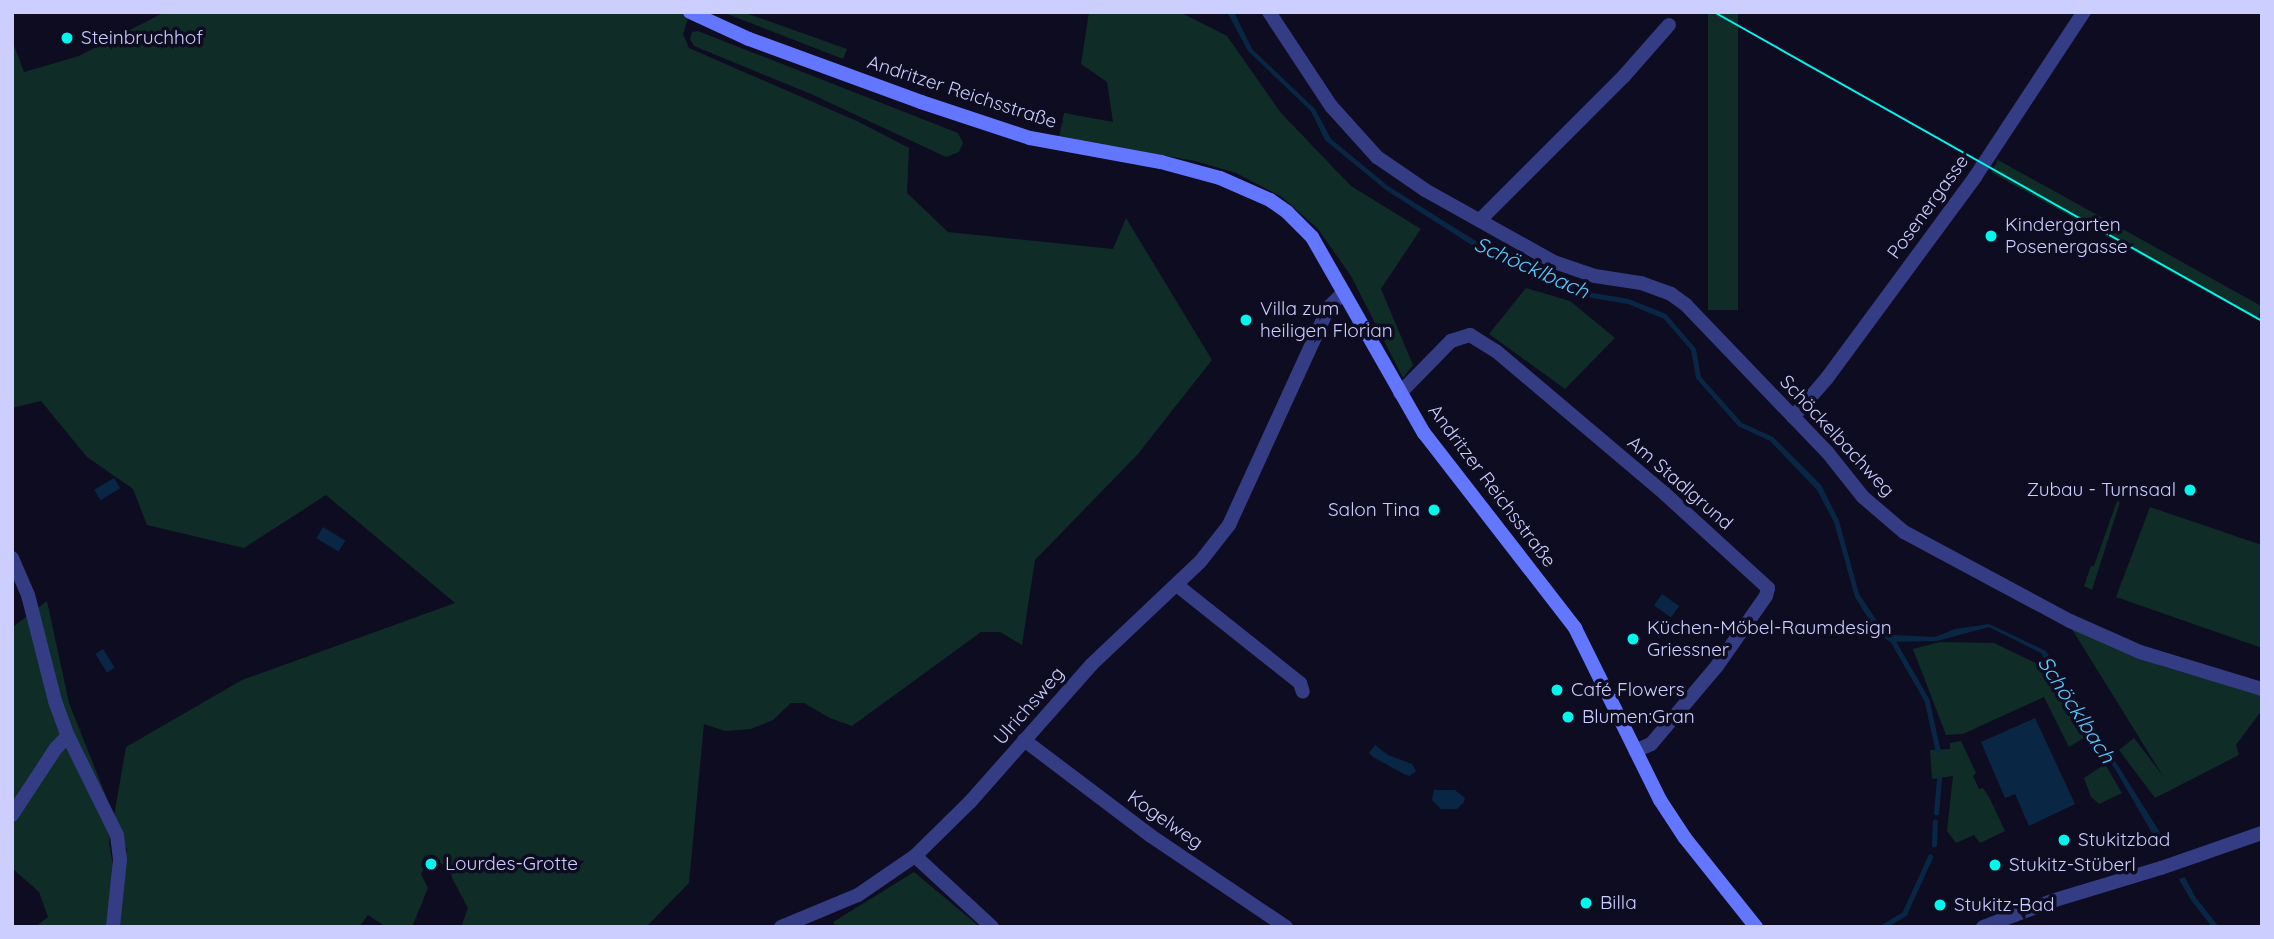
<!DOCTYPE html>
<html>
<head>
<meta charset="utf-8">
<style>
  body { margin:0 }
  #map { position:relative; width:2274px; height:939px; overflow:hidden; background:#0d0c21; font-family:Quicksand,sans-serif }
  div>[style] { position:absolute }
  .green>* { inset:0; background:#0f2c27; transform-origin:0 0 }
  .water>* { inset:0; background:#092744; transform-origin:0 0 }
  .pier>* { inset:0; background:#0d0c21 }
  .stream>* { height:4.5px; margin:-2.25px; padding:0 2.25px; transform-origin:2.25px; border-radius:2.25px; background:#092744 }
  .minor>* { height:14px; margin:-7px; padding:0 7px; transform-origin:7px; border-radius:7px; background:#343c83 }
  .tertiary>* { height:14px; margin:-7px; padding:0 7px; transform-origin:7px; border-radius:7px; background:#343c83 }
  .secondary>* { height:14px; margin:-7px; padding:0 7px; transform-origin:7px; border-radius:7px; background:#6376ff }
  .tram>* { height:2px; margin:-1px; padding:0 1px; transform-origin:1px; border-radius:1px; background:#00f7ed }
  .dots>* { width:19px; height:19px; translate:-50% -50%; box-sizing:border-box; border:4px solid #0d0c21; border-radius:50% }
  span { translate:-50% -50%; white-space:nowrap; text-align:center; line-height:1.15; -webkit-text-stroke:7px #0d0c21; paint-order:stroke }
  .poi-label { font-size:19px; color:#ccceff }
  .left { translate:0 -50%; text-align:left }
  .right { translate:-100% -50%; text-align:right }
  .street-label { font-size:19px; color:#ccceff }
  .water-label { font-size:21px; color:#5acaff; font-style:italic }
  .frame { position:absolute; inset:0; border:14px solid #ccceff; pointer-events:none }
</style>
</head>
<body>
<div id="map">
  <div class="green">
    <i style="clip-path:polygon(evenodd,165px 12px,690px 12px,683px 34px,689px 48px,859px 122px,909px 148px,907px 193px,948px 232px,1113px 249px,1126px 218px,1212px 360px,1138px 454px,1035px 560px,1022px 645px,1000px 632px,981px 632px,852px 726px,830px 718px,804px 703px,791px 703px,773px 720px,751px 729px,725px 731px,704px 724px,689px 883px,646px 927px,461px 927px,468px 908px,446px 867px,436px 860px,428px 860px,421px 874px,428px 888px,412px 927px,386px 927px,368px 915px,359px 927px,35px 927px,48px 917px,39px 892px,12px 868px,12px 628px,18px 623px,47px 601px,69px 703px,114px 816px,126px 747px,242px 680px,455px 603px,326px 495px,244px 548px,147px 525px,133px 489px,87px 457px,41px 401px,12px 408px,12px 40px,24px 72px,79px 56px,165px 12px,113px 819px,127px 850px,116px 885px,109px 842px,113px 819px)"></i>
    <i style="clip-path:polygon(722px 12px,743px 12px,847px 49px,843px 59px)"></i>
    <i style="clip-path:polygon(1089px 12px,1180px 12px,1227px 36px,1281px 113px,1351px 186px,1421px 229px,1381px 289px,1413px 365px,1403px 378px,1351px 276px,1318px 229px,1282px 197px,1236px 173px,1195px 161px,1059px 137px,1064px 113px,1113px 122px,1107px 82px,1081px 64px)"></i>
    <i style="left:1708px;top:12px;width:30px;height:298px"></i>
    <i style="clip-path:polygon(698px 31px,958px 133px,963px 143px,959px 152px,946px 157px,811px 94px,694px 46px,690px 39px,692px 32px)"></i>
    <i style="left:1998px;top:160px;width:303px;height:14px;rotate:29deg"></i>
    <i style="clip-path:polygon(1526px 288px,1570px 301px,1615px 338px,1565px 389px,1489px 334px)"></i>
    <i style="clip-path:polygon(2117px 501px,2120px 502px,2092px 590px,2084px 586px,2091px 566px,2094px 566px)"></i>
    <i style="clip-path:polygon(2150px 507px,2262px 545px,2262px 648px,2116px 597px)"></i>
    <i style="clip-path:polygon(2070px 626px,2164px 667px,2262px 695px,2262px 710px,2236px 745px,2239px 755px,2155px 798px,2119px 750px,2134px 738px,2163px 776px)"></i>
    <i style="clip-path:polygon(1940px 642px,1994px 643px,2052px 671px,2092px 733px,2069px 747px,2044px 697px,1963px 734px,1946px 735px,1913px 649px)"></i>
    <i style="clip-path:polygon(1961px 741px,1976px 773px,1973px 776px,1979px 789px,1983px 788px,1989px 797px,2005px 831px,1980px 843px,1974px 835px,1956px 843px,1947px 831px,1953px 776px,1932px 779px,1930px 750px,1950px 749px,1950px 743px)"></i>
    <i style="clip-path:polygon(2105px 764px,2122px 793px,2099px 804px,2091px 797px,2084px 778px)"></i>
    <i style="clip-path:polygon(914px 872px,980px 927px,836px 927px,833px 922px)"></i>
  </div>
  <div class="water">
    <i style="clip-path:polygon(1227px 12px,1235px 14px,1252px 49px,1315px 109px,1331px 139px,1388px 186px,1479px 243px,1581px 291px,1629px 299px,1666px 314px,1696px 349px,1701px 377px,1742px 423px,1773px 437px,1821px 485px,1839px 521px,1859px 594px,1881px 627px,1893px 635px,1935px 637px,1955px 629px,1989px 624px,2046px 651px,2164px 839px,2196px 898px,2219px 927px,2212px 927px,2191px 900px,2115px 769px,2041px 653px,1989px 627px,1937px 641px,1890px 642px,1876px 631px,1855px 597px,1834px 522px,1817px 490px,1770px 441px,1738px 426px,1696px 378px,1691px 350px,1664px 319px,1628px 304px,1580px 296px,1476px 248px,1386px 190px,1325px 140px,1311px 111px,1248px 51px)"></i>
    <i style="left:114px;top:478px;width:12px;height:23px;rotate:59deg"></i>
    <i style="left:323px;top:527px;width:26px;height:13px;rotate:31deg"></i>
    <i style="left:1662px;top:594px;width:21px;height:14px;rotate:35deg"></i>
    <i style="left:103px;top:649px;width:22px;height:9px;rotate:58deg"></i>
    <i style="clip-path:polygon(2035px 718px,2075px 804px,2029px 826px,2015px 794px,2005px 798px,1981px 742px)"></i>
    <i style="clip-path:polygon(1375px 745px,1388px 755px,1412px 764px,1416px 771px,1410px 776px,1404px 774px,1373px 757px,1369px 753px)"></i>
    <i style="clip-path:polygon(1434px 790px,1455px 790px,1465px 798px,1464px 802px,1457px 809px,1441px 809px,1432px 800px)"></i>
  </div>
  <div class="pier">
    <i style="clip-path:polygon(2171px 844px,2188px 876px,2175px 880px,2158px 849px)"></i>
  </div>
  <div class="stream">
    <i style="left:1892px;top:639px;width:70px;rotate:60.2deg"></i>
    <i style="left:1927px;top:700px;width:51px;rotate:77.6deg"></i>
    <i style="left:1936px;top:813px;width:35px;rotate:-85deg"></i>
    <i style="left:1934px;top:845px;width:23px;rotate:-88deg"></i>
    <i style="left:1882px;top:927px;width:26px;rotate:-31deg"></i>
    <i style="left:1904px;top:914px;width:63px;rotate:-65.5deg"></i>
  </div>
  <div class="minor">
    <i style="left:1269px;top:12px;width:113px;rotate:56.6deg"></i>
    <i style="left:1331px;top:106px;width:69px;rotate:48deg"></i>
    <i style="left:1377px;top:157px;width:58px;rotate:34.5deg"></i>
    <i style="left:1425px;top:190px;width:148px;rotate:29.2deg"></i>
    <i style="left:1554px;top:262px;width:43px;rotate:18.9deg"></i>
    <i style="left:1595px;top:276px;width:47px;rotate:8.7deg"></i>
    <i style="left:1641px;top:283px;width:32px;rotate:20deg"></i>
    <i style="left:1671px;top:294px;width:19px;rotate:36deg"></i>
    <i style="left:1686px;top:305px;width:205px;rotate:46.2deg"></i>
    <i style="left:1828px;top:453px;width:56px;rotate:51.5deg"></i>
    <i style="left:1863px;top:497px;width:54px;rotate:40.5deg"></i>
    <i style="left:1904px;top:532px;width:188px;rotate:28.2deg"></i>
    <i style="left:2070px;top:621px;width:77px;rotate:23.9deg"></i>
    <i style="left:2140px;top:652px;width:127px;rotate:16.9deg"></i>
    <i style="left:1480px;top:220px;width:204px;rotate:-45deg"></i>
    <i style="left:1624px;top:76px;width:68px;rotate:-48.6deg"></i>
    <i style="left:1400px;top:393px;width:73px;rotate:-45.6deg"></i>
    <i style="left:1451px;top:341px;width:20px;rotate:-18deg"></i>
    <i style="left:1470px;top:335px;width:31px;rotate:32deg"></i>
    <i style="left:1496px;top:351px;width:220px;rotate:40.2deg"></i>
    <i style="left:1664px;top:493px;width:141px;rotate:42.4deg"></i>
    <i style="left:1768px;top:588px;width:8px;rotate:104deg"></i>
    <i style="left:1766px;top:596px;width:85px;rotate:125deg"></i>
    <i style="left:1717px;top:666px;width:102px;rotate:130.2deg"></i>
    <i style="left:1651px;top:744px;width:17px;rotate:156deg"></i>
    <i style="left:1793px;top:417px;width:52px;rotate:-48.9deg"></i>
    <i style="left:1827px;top:378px;width:250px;rotate:-53.6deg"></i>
    <i style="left:1975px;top:177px;width:198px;rotate:-56.6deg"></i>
    <i style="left:12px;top:558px;width:40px;rotate:66.6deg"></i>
    <i style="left:28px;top:595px;width:109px;rotate:75.7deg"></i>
    <i style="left:55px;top:701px;width:37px;rotate:70deg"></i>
    <i style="left:68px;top:736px;width:110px;rotate:63.7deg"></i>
    <i style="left:117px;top:835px;width:25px;rotate:83deg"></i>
    <i style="left:120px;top:860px;width:67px;rotate:96deg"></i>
    <i style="left:1178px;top:586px;width:156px;rotate:38.5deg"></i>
    <i style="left:1300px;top:683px;width:9px;rotate:72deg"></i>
    <i style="left:1024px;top:740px;width:159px;rotate:37.1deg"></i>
    <i style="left:1151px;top:836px;width:163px;rotate:34deg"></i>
    <i style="left:12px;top:815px;width:80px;rotate:-56.7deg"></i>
    <i style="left:56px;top:748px;width:17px;rotate:-45deg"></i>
    <i style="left:915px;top:856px;width:105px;rotate:42.7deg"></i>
    <i style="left:781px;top:927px;width:83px;rotate:-22.6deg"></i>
    <i style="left:858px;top:895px;width:69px;rotate:-34.4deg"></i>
    <i style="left:915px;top:856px;width:77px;rotate:-44.5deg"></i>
    <i style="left:970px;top:802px;width:183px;rotate:-48.5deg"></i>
    <i style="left:1091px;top:665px;width:150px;rotate:-43.4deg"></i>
    <i style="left:1200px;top:562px;width:47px;rotate:-51.9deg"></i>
    <i style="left:1229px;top:525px;width:240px;rotate:-65.4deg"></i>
    <i style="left:1329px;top:307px;width:20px;rotate:-45deg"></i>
  </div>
  <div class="tertiary">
    <i style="left:1983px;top:927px;width:77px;rotate:-20.6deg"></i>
    <i style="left:2055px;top:900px;width:111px;rotate:-16.8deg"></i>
    <i style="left:2161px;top:868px;width:107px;rotate:-19.1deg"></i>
  </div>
  <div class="secondary">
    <i style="left:690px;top:12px;width:65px;rotate:24.6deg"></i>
    <i style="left:749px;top:39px;width:183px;rotate:20.1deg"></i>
    <i style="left:921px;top:102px;width:115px;rotate:18.3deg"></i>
    <i style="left:1030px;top:138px;width:133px;rotate:10.4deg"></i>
    <i style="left:1161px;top:162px;width:61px;rotate:15.2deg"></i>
    <i style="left:1220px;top:178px;width:55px;rotate:23.7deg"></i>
    <i style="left:1270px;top:200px;width:21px;rotate:35deg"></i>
    <i style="left:1287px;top:212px;width:35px;rotate:45deg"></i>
    <i style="left:1312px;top:237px;width:226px;rotate:60.3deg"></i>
    <i style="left:1424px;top:433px;width:247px;rotate:52.2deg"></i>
    <i style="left:1575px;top:628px;width:192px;rotate:63.7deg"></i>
    <i style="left:1660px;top:800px;width:45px;rotate:56.7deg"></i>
    <i style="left:1685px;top:838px;width:114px;rotate:51.4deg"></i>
  </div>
  <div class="tram">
    <i style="left:1714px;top:12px;width:629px;rotate:29.42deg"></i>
  </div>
  <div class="dots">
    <i style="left:67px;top:38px;background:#00f7ed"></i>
    <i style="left:1991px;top:236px;background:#00f7ed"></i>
    <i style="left:1246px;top:320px;background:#00f7ed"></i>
    <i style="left:2190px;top:490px;background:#00f7ed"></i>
    <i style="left:1434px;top:510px;background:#00f7ed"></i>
    <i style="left:1633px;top:639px;background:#00f7ed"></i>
    <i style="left:1557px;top:690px;background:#00f7ed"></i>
    <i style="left:1568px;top:717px;background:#00f7ed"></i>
    <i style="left:2064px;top:840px;background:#00f7ed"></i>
    <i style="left:431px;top:864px;background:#00f7ed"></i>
    <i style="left:1995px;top:865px;background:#00f7ed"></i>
    <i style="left:1586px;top:903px;background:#00f7ed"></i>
    <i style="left:1940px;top:905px;background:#00f7ed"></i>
  </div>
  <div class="poi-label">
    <span class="left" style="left:81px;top:38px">Steinbruchhof</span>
    <span class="left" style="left:2005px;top:236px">Kindergarten<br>Posenergasse</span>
    <span class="left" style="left:1260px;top:320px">Villa zum<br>heiligen Florian</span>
    <span class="right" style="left:2176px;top:490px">Zubau - Turnsaal</span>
    <span class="right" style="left:1420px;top:510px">Salon Tina</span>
    <span class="left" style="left:1647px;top:639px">Küchen-Möbel-Raumdesign<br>Griessner</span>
    <span class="left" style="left:1571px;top:690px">Café Flowers</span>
    <span class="left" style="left:1582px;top:717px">Blumen:Gran</span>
    <span class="left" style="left:2078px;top:840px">Stukitzbad</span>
    <span class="left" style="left:445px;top:864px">Lourdes-Grotte</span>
    <span class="left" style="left:2009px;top:865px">Stukitz-Stüberl</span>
    <span class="left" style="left:1600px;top:903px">Billa</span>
    <span class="left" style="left:1954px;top:905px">Stukitz-Bad</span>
  </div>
  <div class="street-label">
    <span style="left:962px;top:92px;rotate:18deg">Andritzer Reichsstraße</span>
    <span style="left:1928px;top:207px;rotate:-54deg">Posenergasse</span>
    <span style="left:1837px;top:436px;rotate:47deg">Schöckelbachweg</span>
    <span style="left:1680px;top:483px;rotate:41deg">Am Stadlgrund</span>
    <span style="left:1492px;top:486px;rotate:53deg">Andritzer Reichsstraße</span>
    <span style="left:1029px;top:706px;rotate:-49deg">Ulrichsweg</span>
    <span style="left:1165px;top:820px;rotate:35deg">Kogelweg</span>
  </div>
  <div class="water-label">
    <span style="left:1532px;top:267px;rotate:24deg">Schöcklbach</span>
    <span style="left:2077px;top:709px;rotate:57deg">Schöcklbach</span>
  </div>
  <div class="frame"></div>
</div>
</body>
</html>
